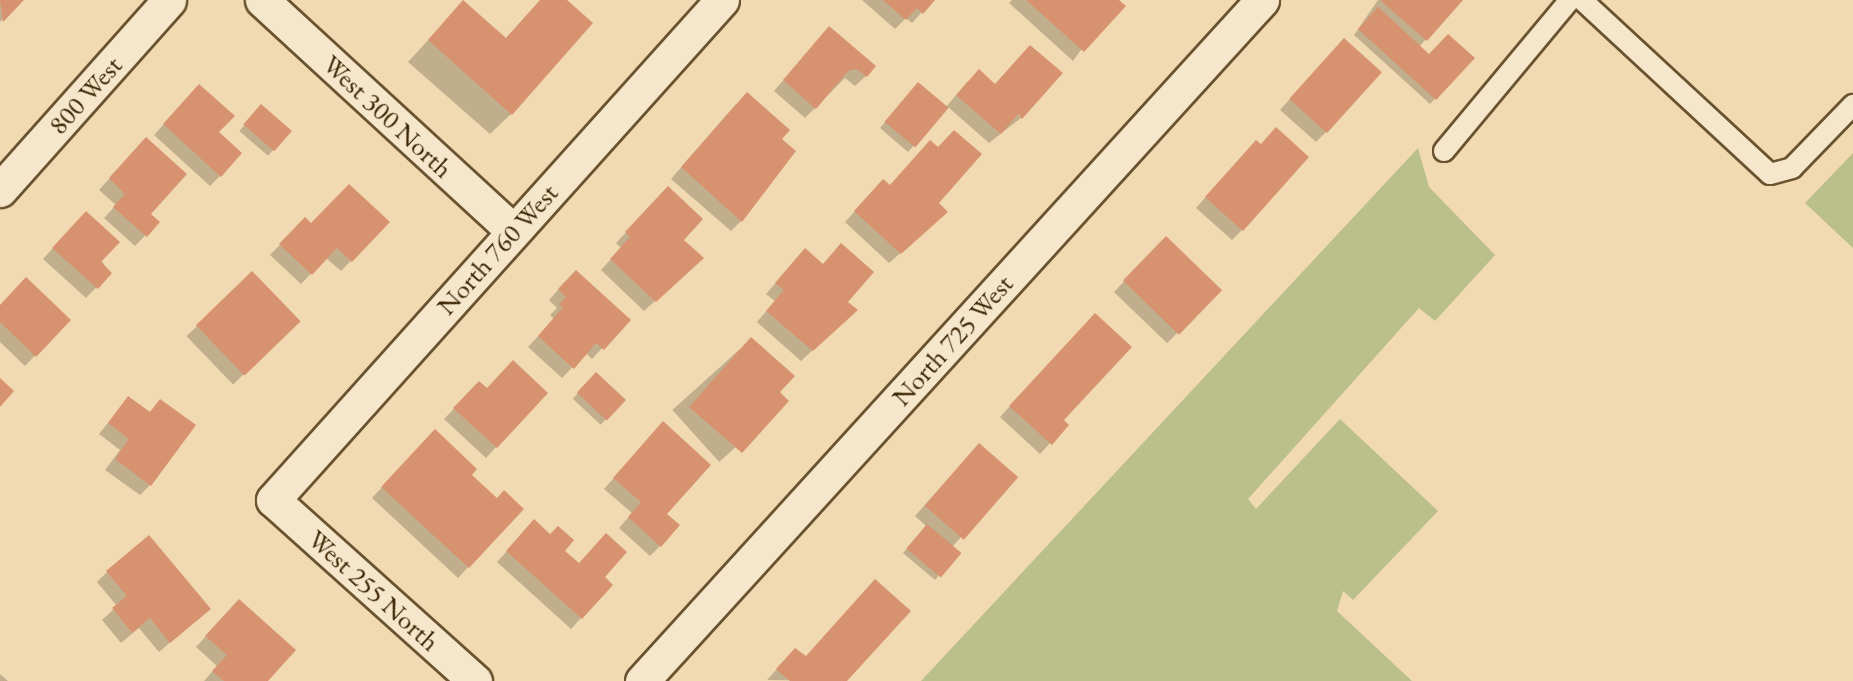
<!DOCTYPE html>
<html>
<head>
<meta charset="utf-8">
<style>
  body { margin:0 }
  #map { position:relative; width:1853px; height:681px; overflow:hidden; background:#f1dab1; font-family:"EB Garamond",serif }
  div>[style] { position:absolute }
  .green>* { inset:0; background:#bbbf8a }
  .shadow>* { inset:0; background:#0003; transform-origin:0 0 }
  .building>* { inset:0; background:#d79270; transform-origin:0 0 }
  .roads { filter:drop-shadow(2px 0 #6a532f) drop-shadow(-2px 0 #6a532f) drop-shadow(0 2px #6a532f) drop-shadow(0 -2px #6a532f) }
  .lane>* { height:20px; margin:-10px; padding:0 10px; transform-origin:10px; border-radius:10px; background:#f6e7cc }
  .street>* { height:33px; margin:-16.5px; padding:0 16.5px; transform-origin:16.5px; border-radius:16.5px; background:#f6e7cc }
  .secondary>* { height:33px; margin:-16.5px; padding:0 16.5px; transform-origin:16.5px; border-radius:16.5px; background:#f6e7cc }
  span { translate:-50% -50%; white-space:nowrap; text-align:center; line-height:1.15; -webkit-text-stroke:6px #f6e7cc; paint-order:stroke }
  .street-label { font-size:27px; color:#3d2604 }
</style>
</head>
<body>
<div id="map">
  <div class="green">
    <i style="clip-path:polygon(1418px 148px,1429px 187px,1495px 255px,1435px 321px,1419px 308px,1248px 499px,1256px 509px,1340px 419px,1438px 511px,1353px 600px,1343px 591px,1337px 611px,1412px 681px,921px 681px)"></i>
    <i style="clip-path:polygon(1853px 153px,1853px 248px,1805px 203px)"></i>
  </div>
  <div class="shadow">
    <i style="clip-path:polygon(0 0,22px 0,0 22px)"></i>
    <i style="clip-path:polygon(541px 0,562px 0,511px 114px,490px 134px,408px 62px,463px 2px,505px 39px)"></i>
    <i style="clip-path:polygon(862px 0,933px 0,912px 23px,906px 18px,895px 29px)"></i>
    <i style="clip-path:polygon(1012px 0,1117px 0,1073px 61px,1009px 3px)"></i>
    <i style="clip-path:polygon(1378px 0,1461px 0,1419px 47px,1429px 56px,1472px 59px,1430px 104px,1354px 35px)"></i>
    <i style="clip-path:polygon(829px 28px,866px 76px,855px 86px,845px 78px,805px 118px,774px 91px)"></i>
    <i style="clip-path:polygon(1334px 50px,1326px 132px,1316px 142px,1280px 110px)"></i>
    <i style="clip-path:polygon(968px 81px,995px 85px,1021px 118px,989px 143px,948px 107px,908px 152px,880px 128px,913px 89px,946px 107px)"></i>
    <i style="clip-path:polygon(189px 96px,220px 176px,210px 186px,154px 135px)"></i>
    <i style="clip-path:polygon(736px 104px,780px 139px,741px 221px,731px 231px,671px 179px)"></i>
    <i style="left:261px;top:106px;width:38px;height:33px;rotate:41deg"></i>
    <i style="clip-path:polygon(1260px 146px,1242px 230px,1232px 240px,1196px 208px,1246px 152px)"></i>
    <i style="clip-path:polygon(136px 149px,149px 214px,158px 222px,135px 246px,104px 218px,116px 205px,99px 190px)"></i>
    <i style="clip-path:polygon(873px 192px,936px 203px,936px 222px,889px 263px,845px 222px)"></i>
    <i style="clip-path:polygon(658px 199px,691px 268px,644px 311px,601px 270px,621px 248px,616px 243px)"></i>
    <i style="clip-path:polygon(305px 219px,311px 225px,388px 222px,341px 271px,326px 258px,301px 284px,270px 255px)"></i>
    <i style="clip-path:polygon(76px 223px,110px 273px,86px 298px,43px 259px)"></i>
    <i style="left:1166px;top:238px;width:74px;height:75px;rotate:44deg"></i>
    <i style="clip-path:polygon(795px 261px,845px 302px,845px 320px,801px 361px,757px 322px,775px 301px,766px 294px)"></i>
    <i style="left:252px;top:273px;width:67px;height:91px;rotate:46deg"></i>
    <i style="clip-path:polygon(565px 282px,629px 320px,592px 359px,586px 353px,562px 378px,528px 347px,554px 319px,550px 315px,557px 308px,549px 300px)"></i>
    <i style="clip-path:polygon(0 306px,69px 320px,25px 366px,0 342px)"></i>
    <i style="clip-path:polygon(1085px 325px,1062px 420px,1067px 425px,1040px 454px,1000px 417px)"></i>
    <i style="left:740px;top:349px;width:70px;height:91px;rotate:48deg"></i>
    <i style="left:596px;top:374px;width:38px;height:34px;rotate:43deg"></i>
    <i style="clip-path:polygon(479px 383px,487px 390px,546px 393px,486px 458px,444px 419px)"></i>
    <i style="clip-path:polygon(128px 398px,149px 413px,160px 401px,150px 485px,140px 495px,105px 470px,120px 450px,99px 434px)"></i>
    <i style="clip-path:polygon(653px 434px,665px 514px,660px 546px,650px 556px,619px 528px,632px 513px,604px 489px)"></i>
    <i style="clip-path:polygon(424px 442px,496px 500px,522px 509px,458px 578px,372px 498px)"></i>
    <i style="clip-path:polygon(969px 455px,1016px 477px,952px 547px,959px 553px,935px 580px,903px 553px,926px 526px,915px 516px)"></i>
    <i style="clip-path:polygon(524px 532px,611px 585px,571px 629px,497px 562px)"></i>
    <i style="clip-path:polygon(107px 572px,209px 609px,159px 652px,139px 628px,121px 643px,102px 620px,117px 606px,97px 582px)"></i>
    <i style="clip-path:polygon(229px 611px,266px 681px,204px 681px,217px 666px,196px 647px)"></i>
    <i style="clip-path:polygon(805px 658px,845px 681px,767px 680px,785px 660px)"></i>
    <i style="clip-path:polygon(0 674px,8px 681px,0 681px)"></i>
  </div>
  <div class="building">
    <i style="clip-path:polygon(0 0,24px 0,3px 22px)"></i>
    <i style="clip-path:polygon(463px 0,506px 38px,540px 0,567px 0,593px 23px,512px 115px,428px 40px)"></i>
    <i style="clip-path:polygon(883px 0,935px 0,923px 14px,917px 8px,906px 20px)"></i>
    <i style="clip-path:polygon(1026px 0,1119px 0,1126px 6px,1084px 52px)"></i>
    <i style="clip-path:polygon(1380px 0,1463px 0,1427px 41px)"></i>
    <i style="clip-path:polygon(1378px 7px,1429px 54px,1448px 34px,1475px 58px,1436px 100px,1358px 29px)"></i>
    <i style="clip-path:polygon(829px 26px,876px 66px,867px 77px,856px 69px,848px 71px,816px 109px,783px 80px)"></i>
    <i style="left:1344px;top:38px;width:51px;height:82px;rotate:42deg"></i>
    <i style="clip-path:polygon(1030px 45px,1063px 73px,1022px 119px,1018px 114px,1001px 134px,956px 95px,979px 69px,995px 84px)"></i>
    <i style="left:918px;top:82px;width:40px;height:52px;rotate:40deg"></i>
    <i style="clip-path:polygon(199px 84px,235px 116px,219px 132px,242px 153px,221px 177px,163px 124px)"></i>
    <i style="clip-path:polygon(747px 92px,790px 130px,782px 139px,796px 151px,742px 222px,681px 167px)"></i>
    <i style="left:261px;top:104px;width:41px;height:27px;rotate:41deg"></i>
    <i style="clip-path:polygon(1276px 127px,1309px 157px,1243px 231px,1205px 197px,1256px 140px,1261px 144px)"></i>
    <i style="clip-path:polygon(954px 130px,982px 154px,939px 203px,948px 212px,901px 254px,854px 211px,883px 179px,890px 185px,930px 140px,938px 147px)"></i>
    <i style="clip-path:polygon(146px 137px,187px 174px,151px 214px,160px 222px,147px 237px,113px 207px,125px 194px,109px 178px)"></i>
    <i style="clip-path:polygon(349px 184px,390px 222px,352px 262px,337px 248px,312px 275px,279px 244px,305px 217px,311px 223px)"></i>
    <i style="clip-path:polygon(668px 186px,703px 219px,684px 240px,704px 258px,656px 302px,610px 259px,630px 237px,625px 232px)"></i>
    <i style="clip-path:polygon(86px 211px,120px 242px,101px 262px,112px 273px,98px 289px,52px 248px)"></i>
    <i style="left:1166px;top:236px;width:78px;height:62px;rotate:44deg"></i>
    <i style="clip-path:polygon(841px 243px,874px 272px,848px 302px,858px 310px,813px 351px,766px 311px,784px 290px,775px 283px,805px 248px,823px 264px)"></i>
    <i style="clip-path:polygon(576px 270px,631px 320px,604px 350px,596px 343px,574px 369px,538px 336px,563px 307px,559px 304px,566px 297px,558px 289px)"></i>
    <i style="left:252px;top:271px;width:70px;height:78px;rotate:46deg"></i>
    <i style="clip-path:polygon(26px 277px,71px 320px,36px 357px,0 322px,0 305px)"></i>
    <i style="clip-path:polygon(1095px 313px,1132px 347px,1064px 420px,1069px 425px,1052px 445px,1009px 406px)"></i>
    <i style="clip-path:polygon(751px 337px,795px 376px,780px 392px,789px 401px,742px 453px,689px 407px)"></i>
    <i style="clip-path:polygon(513px 360px,548px 393px,497px 448px,453px 408px,479px 381px,487px 388px)"></i>
    <i style="left:596px;top:372px;width:41px;height:28px;rotate:43deg"></i>
    <i style="clip-path:polygon(0 378px,14px 391px,0 407px)"></i>
    <i style="clip-path:polygon(128px 396px,150px 412px,160px 399px,196px 425px,151px 486px,115px 459px,129px 439px,108px 423px)"></i>
    <i style="clip-path:polygon(663px 421px,711px 465px,667px 514px,680px 525px,661px 547px,628px 517px,641px 502px,613px 478px)"></i>
    <i style="clip-path:polygon(435px 429px,477px 469px,472px 475px,497px 498px,504px 490px,524px 509px,469px 568px,381px 487px)"></i>
    <i style="left:979px;top:443px;width:52px;height:83px;rotate:41deg"></i>
    <i style="clip-path:polygon(534px 519px,550px 534px,558px 526px,574px 540px,565px 551px,579px 563px,606px 533px,627px 552px,605px 577px,613px 585px,582px 619px,506px 551px)"></i>
    <i style="left:927px;top:524px;width:45px;height:32px;rotate:40deg"></i>
    <i style="clip-path:polygon(149px 535px,211px 609px,170px 643px,150px 618px,132px 633px,112px 608px,127px 596px,106px 571px)"></i>
    <i style="clip-path:polygon(875px 579px,911px 611px,847px 681px,790px 681px,776px 669px,795px 648px,806px 656px)"></i>
    <i style="clip-path:polygon(239px 599px,296px 650px,268px 681px,224px 681px,212px 671px,227px 655px,205px 636px)"></i>
  </div>
  <div class="roads">
    <div class="lane">
      <i style="left:1582px;top:0;width:256px;rotate:42.8deg"></i>
      <i style="left:1770px;top:174px;width:23px;rotate:-15deg"></i>
      <i style="left:1792px;top:168px;width:88px;rotate:-45.9deg"></i>
      <i style="left:1444px;top:151px;width:197px;rotate:-50.2deg"></i>
    </div>
    <div class="street">
      <i style="left:262px;top:0;width:341px;rotate:42.6deg"></i>
      <i style="left:475px;top:681px;width:271px;rotate:-138.1deg"></i>
      <i style="left:273px;top:500px;width:672px;rotate:-48.08deg"></i>
      <i style="left:642px;top:681px;width:921px;rotate:-47.68deg"></i>
    </div>
    <div class="secondary">
      <i style="left:0;top:190px;width:254px;rotate:-48.3deg"></i>
    </div>
  </div>
  <div class="street-label">
    <span style="left:85px;top:95px;rotate:-48deg">800 West</span>
    <span style="left:388px;top:116px;rotate:43deg">West 300 North</span>
    <span style="left:497px;top:249px;rotate:-48deg">North 760 West</span>
    <span style="left:952px;top:340px;rotate:-48deg">North 725 West</span>
    <span style="left:374px;top:590px;rotate:42deg">West 255 North</span>
  </div>
</div>
</body>
</html>
